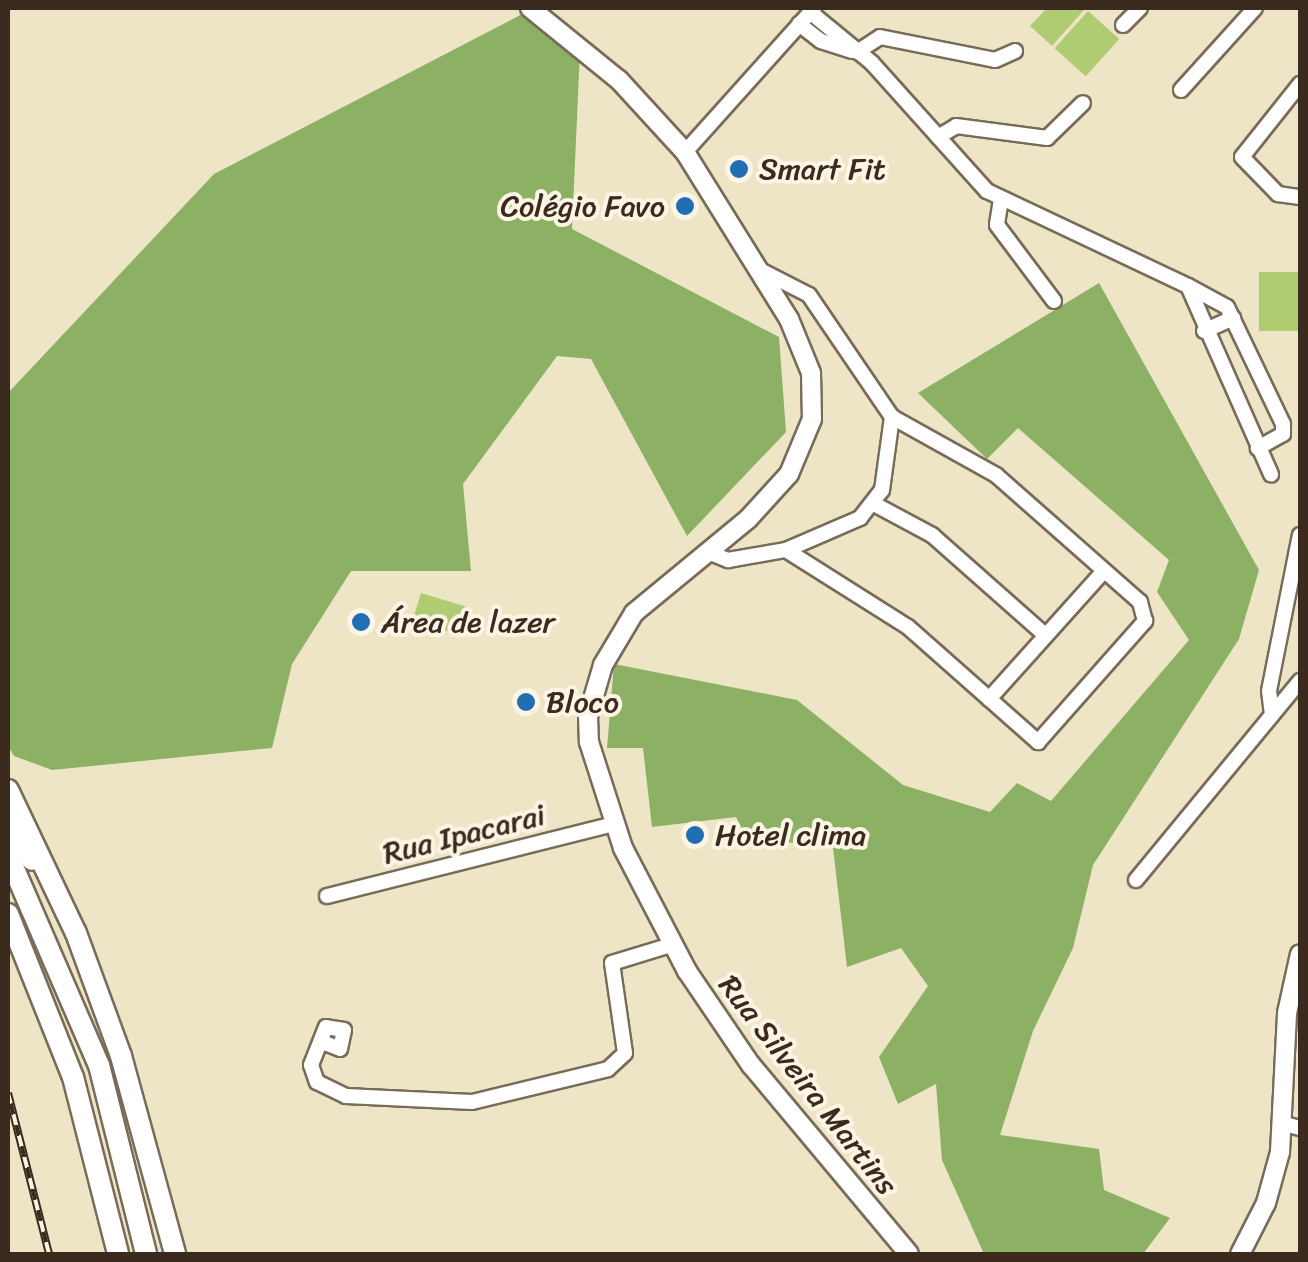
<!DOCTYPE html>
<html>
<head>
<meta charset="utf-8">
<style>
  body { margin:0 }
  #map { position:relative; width:1308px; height:1262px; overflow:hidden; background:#ede5c6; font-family:Sriracha,sans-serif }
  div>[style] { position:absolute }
  .green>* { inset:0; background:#b0cc72; transform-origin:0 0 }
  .forest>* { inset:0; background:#8cb064 }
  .roads { filter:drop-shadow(2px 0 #796b59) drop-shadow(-2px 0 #796b59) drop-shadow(0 2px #796b59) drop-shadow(0 -2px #796b59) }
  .minor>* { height:14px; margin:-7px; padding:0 7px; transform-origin:7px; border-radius:7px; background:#fff }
  .major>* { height:18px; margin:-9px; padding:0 9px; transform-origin:9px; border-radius:9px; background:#fff }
  .highway>* { height:20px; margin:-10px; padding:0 10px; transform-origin:10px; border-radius:10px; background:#fff }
  .rail>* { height:8px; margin-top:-4px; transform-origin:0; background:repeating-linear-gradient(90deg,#fcf5e5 0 11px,#3b2a1e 0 22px); box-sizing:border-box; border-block:2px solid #3b2a1e }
  .dots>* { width:28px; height:28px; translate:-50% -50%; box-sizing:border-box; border:5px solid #fcf5e5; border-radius:50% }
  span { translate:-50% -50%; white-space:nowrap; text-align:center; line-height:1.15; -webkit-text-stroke:8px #fcf5e5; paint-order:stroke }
  .poi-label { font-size:30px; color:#3b2a1e }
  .left { translate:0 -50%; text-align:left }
  .right { translate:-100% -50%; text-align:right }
  .street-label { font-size:30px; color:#3b2a1e }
  .frame { position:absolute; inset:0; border:10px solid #3b2a1e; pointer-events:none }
</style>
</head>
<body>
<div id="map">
  <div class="green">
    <i style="clip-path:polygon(1047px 8px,1084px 10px,1052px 46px,1030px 26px)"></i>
    <i style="left:1088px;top:11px;width:42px;height:50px;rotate:42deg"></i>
    <i style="left:1300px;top:272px;width:59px;height:41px;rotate:90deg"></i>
    <i style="left:421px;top:593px;width:50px;height:29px;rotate:17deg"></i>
  </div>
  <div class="forest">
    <i style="clip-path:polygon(530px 10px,580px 51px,572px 229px,779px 337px,786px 432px,687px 536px,591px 359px,557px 356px,463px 484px,471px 571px,351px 571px,292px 664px,272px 748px,52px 770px,14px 756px,8px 746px,8px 393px,214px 174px)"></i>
    <i style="clip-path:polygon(1099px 283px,1259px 570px,1239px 639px,1093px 865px,1073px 948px,1033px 1031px,1000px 1135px,1099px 1149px,1104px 1190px,1170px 1218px,1143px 1254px,984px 1254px,942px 1160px,936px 1084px,898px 1104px,879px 1057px,928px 986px,901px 948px,847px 967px,833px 848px,746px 837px,736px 817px,652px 827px,643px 748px,607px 748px,614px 664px,797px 700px,903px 785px,990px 812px,1017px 783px,1051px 801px,1189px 640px,1157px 592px,1169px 560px,1018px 428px,987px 459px,918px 393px)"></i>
  </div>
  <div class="roads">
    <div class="minor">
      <i style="left:810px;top:12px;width:80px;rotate:39.4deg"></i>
      <i style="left:872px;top:63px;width:172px;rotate:48.1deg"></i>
      <i style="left:987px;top:191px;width:222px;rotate:25.3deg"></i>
      <i style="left:1188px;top:286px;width:206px;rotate:66.2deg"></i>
      <i style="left:799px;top:24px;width:28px;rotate:38deg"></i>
      <i style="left:821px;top:41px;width:32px;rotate:18deg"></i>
      <i style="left:1123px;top:25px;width:24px;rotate:-45deg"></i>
      <i style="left:857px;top:52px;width:27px;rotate:-33deg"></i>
      <i style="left:880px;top:37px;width:117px;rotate:11.3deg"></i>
      <i style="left:995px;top:60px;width:22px;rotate:-24deg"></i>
      <i style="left:1300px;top:84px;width:93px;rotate:128.5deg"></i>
      <i style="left:1242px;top:157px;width:52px;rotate:45.8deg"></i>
      <i style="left:1278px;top:194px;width:22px;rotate:8deg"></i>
      <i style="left:1181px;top:90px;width:110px;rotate:-47.9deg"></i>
      <i style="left:938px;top:137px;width:21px;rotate:-31deg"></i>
      <i style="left:956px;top:126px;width:92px;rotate:7.5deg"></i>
      <i style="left:1047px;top:138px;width:50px;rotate:-44.2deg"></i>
      <i style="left:685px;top:152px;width:193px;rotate:-48.1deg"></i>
      <i style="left:1001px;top:199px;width:26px;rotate:99deg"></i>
      <i style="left:997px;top:225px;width:95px;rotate:53.1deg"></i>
      <i style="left:758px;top:269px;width:57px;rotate:27deg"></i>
      <i style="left:809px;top:295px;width:148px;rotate:55.8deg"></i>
      <i style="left:1188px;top:286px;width:44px;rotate:28.3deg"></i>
      <i style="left:1227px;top:307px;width:130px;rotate:64.4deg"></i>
      <i style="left:1283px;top:424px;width:10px;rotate:90deg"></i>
      <i style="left:1283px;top:434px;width:29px;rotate:151deg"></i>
      <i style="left:1204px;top:331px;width:32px;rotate:-24deg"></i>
      <i style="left:876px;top:505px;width:64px;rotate:28.2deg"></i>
      <i style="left:932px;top:535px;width:151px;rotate:41.5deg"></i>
      <i style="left:786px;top:550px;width:144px;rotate:32.3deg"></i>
      <i style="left:908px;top:627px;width:174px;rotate:41.5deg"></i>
      <i style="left:1038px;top:742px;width:162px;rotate:-48.5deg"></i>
      <i style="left:1145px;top:621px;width:20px;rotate:-105deg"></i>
      <i style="left:1140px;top:602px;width:192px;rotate:-138.6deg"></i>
      <i style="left:996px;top:475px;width:119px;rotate:-150.9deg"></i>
      <i style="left:708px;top:552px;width:22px;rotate:22deg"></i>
      <i style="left:728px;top:560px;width:59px;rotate:-9.8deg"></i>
      <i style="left:786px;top:550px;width:81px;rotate:-23.4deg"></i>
      <i style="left:860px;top:518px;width:36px;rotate:-52deg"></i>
      <i style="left:882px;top:490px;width:74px;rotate:-82.2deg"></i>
      <i style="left:989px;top:699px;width:172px;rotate:-48.1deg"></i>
      <i style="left:1272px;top:715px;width:24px;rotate:-97deg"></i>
      <i style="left:1269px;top:691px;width:159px;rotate:-78.8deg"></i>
      <i style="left:1136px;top:880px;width:258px;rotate:-50.5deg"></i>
      <i style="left:327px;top:896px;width:296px;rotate:-14.1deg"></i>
      <i style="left:322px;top:1042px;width:19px;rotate:21deg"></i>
      <i style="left:340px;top:1049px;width:19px;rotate:-78deg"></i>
      <i style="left:344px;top:1030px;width:18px;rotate:-171deg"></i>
      <i style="left:326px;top:1027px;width:41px;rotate:111.5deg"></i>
      <i style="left:311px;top:1065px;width:18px;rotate:71deg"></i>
      <i style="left:317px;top:1082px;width:32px;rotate:26deg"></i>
      <i style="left:346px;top:1096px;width:126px;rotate:2.7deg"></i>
      <i style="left:472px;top:1102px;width:140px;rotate:-13.6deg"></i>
      <i style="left:608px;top:1069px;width:23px;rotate:-43deg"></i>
      <i style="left:625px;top:1053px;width:91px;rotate:-98.2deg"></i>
      <i style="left:612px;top:963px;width:62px;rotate:-17deg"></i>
      <i style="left:1285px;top:1124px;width:16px;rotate:15deg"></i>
    </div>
    <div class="major">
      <i style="left:530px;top:8px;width:114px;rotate:39deg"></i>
      <i style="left:619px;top:80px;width:98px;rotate:47.5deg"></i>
      <i style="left:685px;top:152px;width:197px;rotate:58.1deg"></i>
      <i style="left:789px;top:319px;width:58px;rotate:67.8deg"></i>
      <i style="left:811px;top:373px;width:46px;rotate:88.8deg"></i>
      <i style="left:812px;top:419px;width:60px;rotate:112.7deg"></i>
      <i style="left:789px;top:474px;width:61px;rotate:132.3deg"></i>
      <i style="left:748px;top:519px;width:148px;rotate:140.5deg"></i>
      <i style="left:634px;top:613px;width:61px;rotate:120.8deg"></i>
      <i style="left:603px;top:665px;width:53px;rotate:106.4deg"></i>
      <i style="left:588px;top:716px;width:26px;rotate:88deg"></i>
      <i style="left:589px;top:742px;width:111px;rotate:72.2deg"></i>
      <i style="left:623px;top:848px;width:139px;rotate:62.5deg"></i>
      <i style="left:687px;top:971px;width:114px;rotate:55.8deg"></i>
      <i style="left:751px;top:1065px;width:246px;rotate:50.1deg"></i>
      <i style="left:1240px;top:1254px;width:57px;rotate:-63deg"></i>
      <i style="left:1266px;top:1203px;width:53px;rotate:-74.6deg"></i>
      <i style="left:1280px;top:1152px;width:139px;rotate:-87.1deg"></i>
      <i style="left:1287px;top:1013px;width:60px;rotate:-77.6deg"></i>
    </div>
    <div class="highway">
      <i style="left:8px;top:790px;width:158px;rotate:64.6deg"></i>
      <i style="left:76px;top:933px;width:131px;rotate:69.9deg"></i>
      <i style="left:121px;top:1056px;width:205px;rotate:74.7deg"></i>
      <i style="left:8px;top:825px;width:42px;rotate:55.6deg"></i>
      <i style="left:8px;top:855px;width:229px;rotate:66.6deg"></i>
      <i style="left:99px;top:1065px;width:195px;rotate:76deg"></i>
      <i style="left:8px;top:914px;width:175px;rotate:68.3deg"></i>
      <i style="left:73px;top:1077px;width:183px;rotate:75.7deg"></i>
    </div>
  </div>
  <div class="rail">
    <i style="left:8px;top:1093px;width:166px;rotate:75.7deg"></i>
  </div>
  <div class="dots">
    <i style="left:739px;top:169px;background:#1f6fb2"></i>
    <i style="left:685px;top:206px;background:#1f6fb2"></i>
    <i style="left:361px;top:622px;background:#1f6fb2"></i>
    <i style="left:526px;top:702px;background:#1f6fb2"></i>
    <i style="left:695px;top:835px;background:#1f6fb2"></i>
  </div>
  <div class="poi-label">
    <span class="left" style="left:759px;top:169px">Smart Fit</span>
    <span class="right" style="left:665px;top:206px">Colégio Favo</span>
    <span class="left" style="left:381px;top:622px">Área de lazer</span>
    <span class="left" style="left:546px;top:702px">Bloco</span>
    <span class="left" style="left:715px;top:835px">Hotel clima</span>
  </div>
  <div class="street-label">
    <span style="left:464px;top:834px;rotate:-14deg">Rua Ipacarai</span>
    <span style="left:808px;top:1085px;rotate:52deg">Rua Silveira Martins</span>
  </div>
  <div class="frame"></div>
</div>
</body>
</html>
